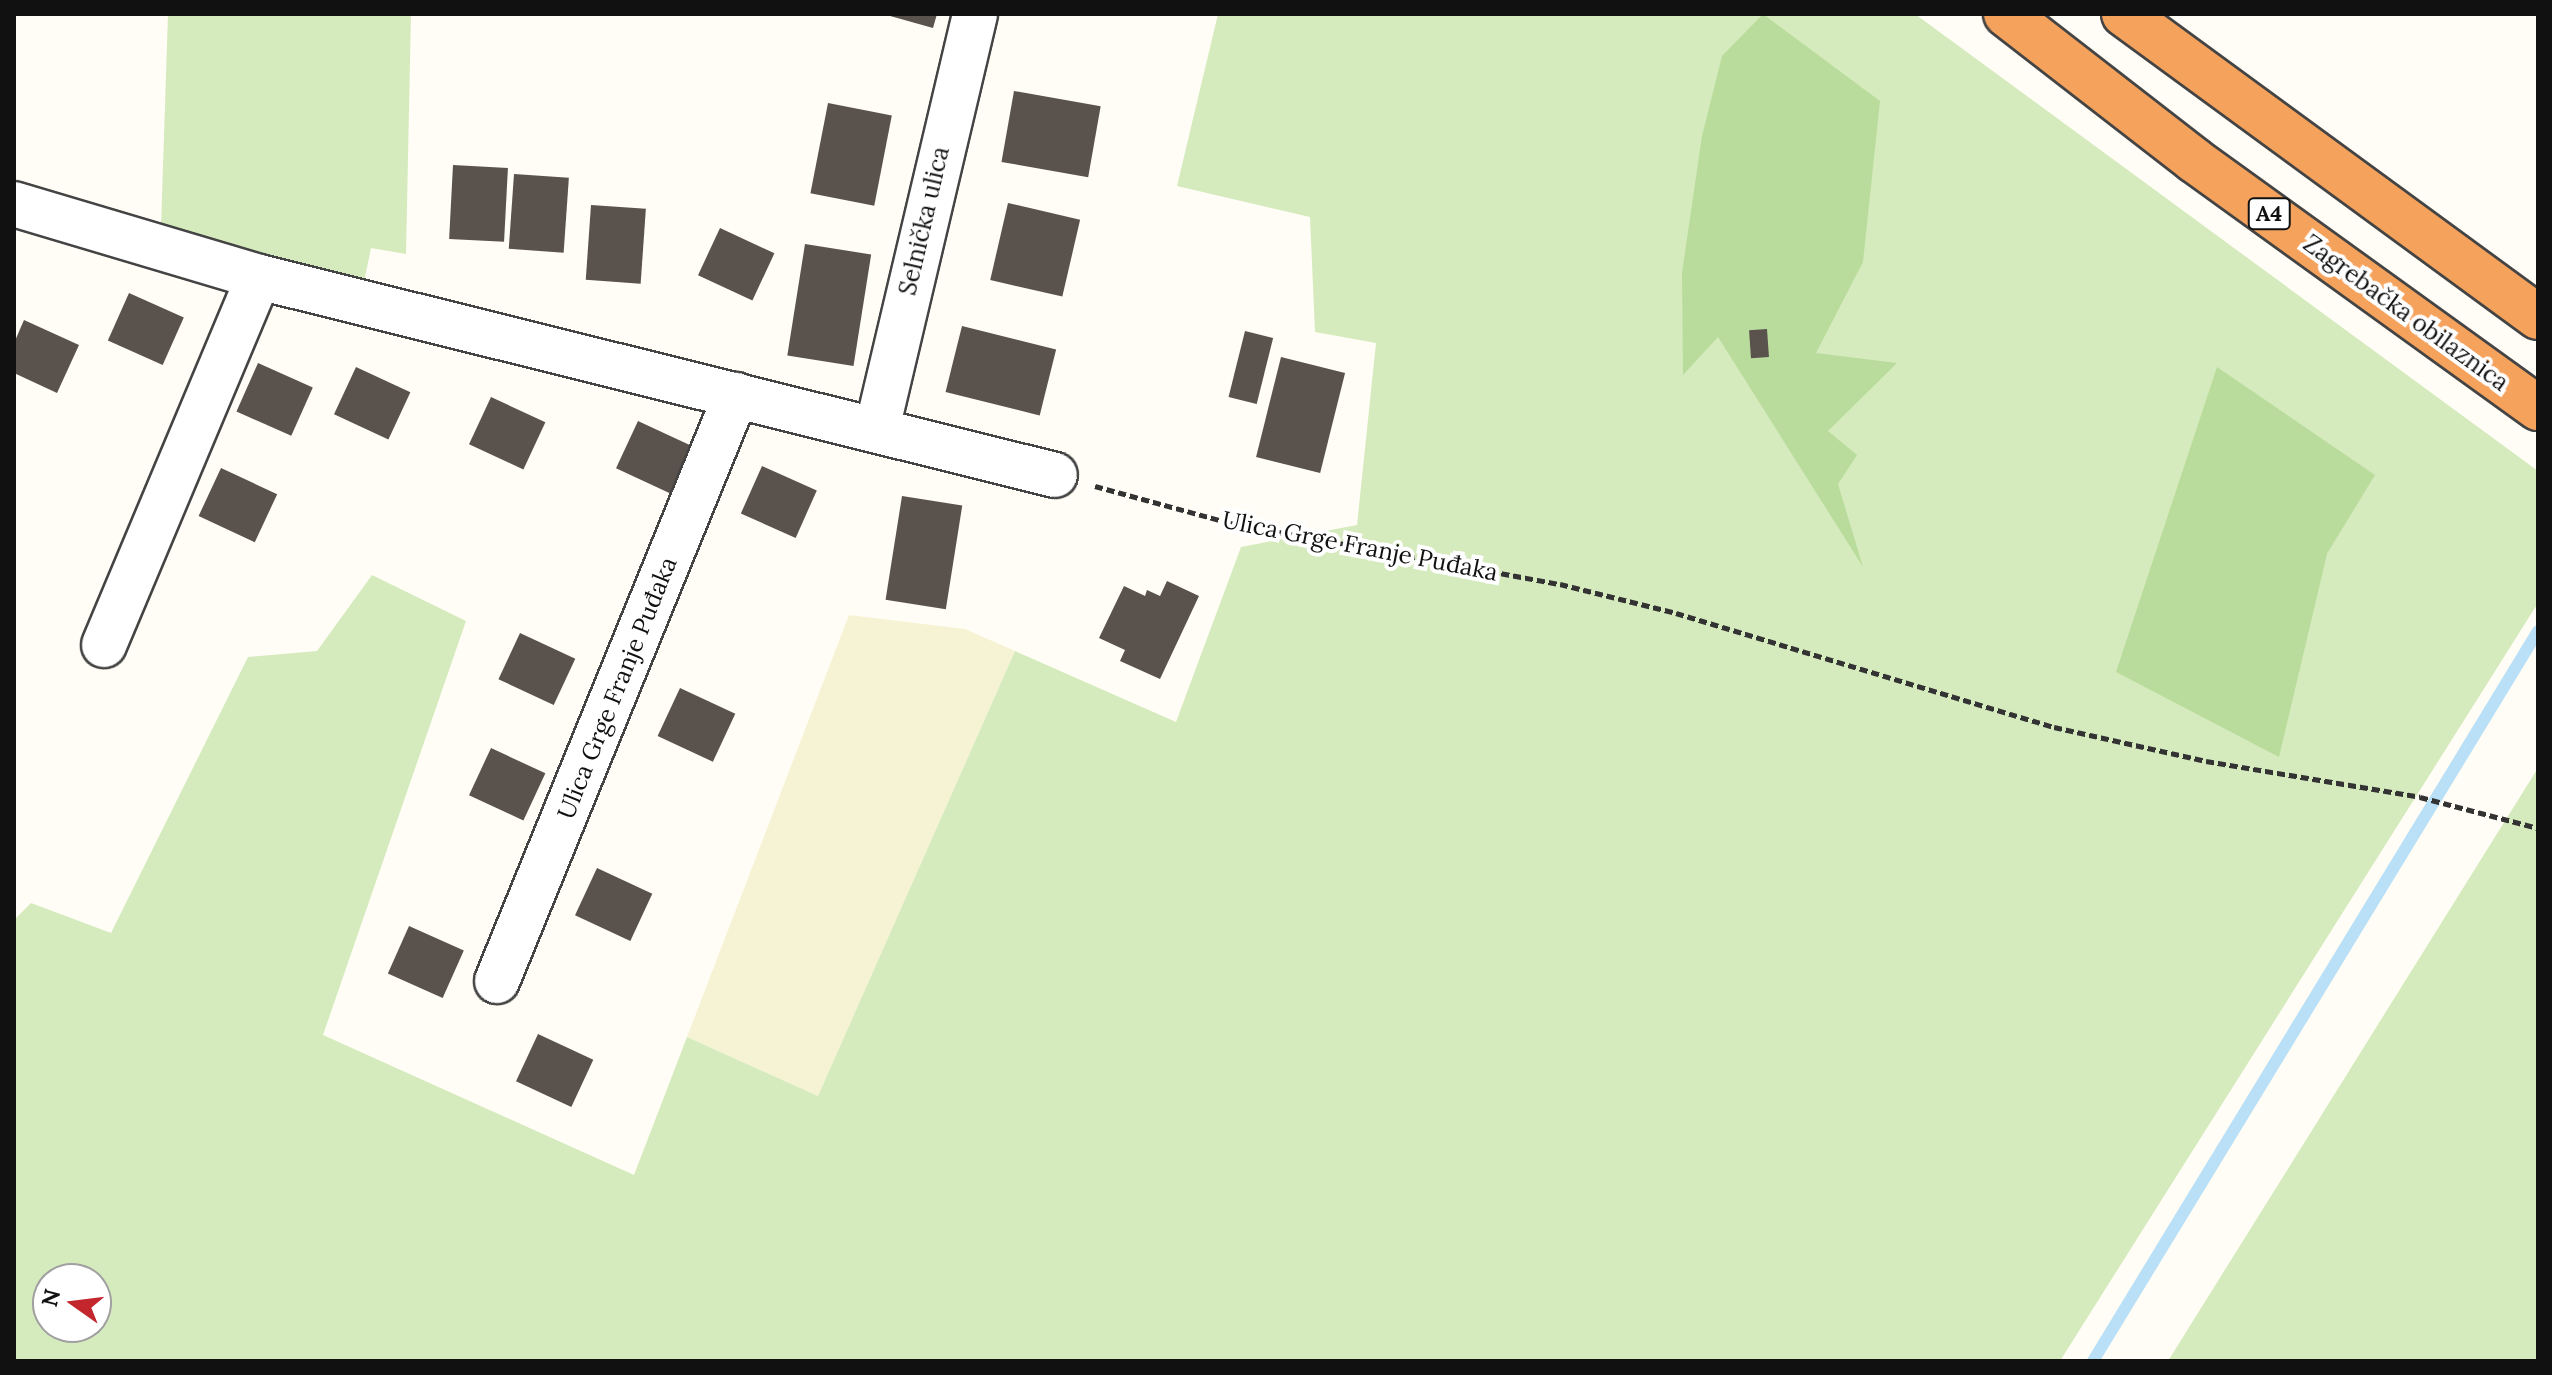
<!DOCTYPE html>
<html>
<head>
<meta charset="utf-8">
<style>
  body { margin:0 }
  #map { position:relative; width:2552px; height:1375px; overflow:hidden; background:#fffdf5; font-family:Lora,serif }
  div>[style] { position:absolute }
  .farmland>* { inset:0; background:#f6f3d4 }
  .green>* { inset:0; background:#d5ebbd }
  .forest>* { inset:0; background:#b9dc9c }
  .stream>* { height:12px; margin:-6px; padding:0 6px; transform-origin:6px; border-radius:6px; background:#b9e0f7 }
  .building>* { inset:0; background:#5a524d; transform-origin:0 0 }
  .path>* { height:5px; margin-top:-2.5px; transform-origin:0; background:repeating-linear-gradient(90deg,#333 0 8px,transparent 0 12px) }
  .roads { filter:drop-shadow(2px 0 #444) drop-shadow(-2px 0 #444) drop-shadow(0 2px #444) drop-shadow(0 -2px #444) }
  .street>* { height:44px; margin:-22px; padding:0 22px; transform-origin:22px; border-radius:22px; background:#fff }
  .highway>* { height:44px; margin:-22px; padding:0 22px; transform-origin:22px; border-radius:22px; background:#f5a25d }
  span { translate:-50% -50%; white-space:nowrap; text-align:center; line-height:1.15; -webkit-text-stroke:8px #fff; paint-order:stroke }
  .shield-label span { padding:2px 6px; background:#fff; border:2px solid; border-radius:6px; -webkit-text-stroke-width:0 }
  .shield-label { font-size:22px; color:#111; font-weight:700 }
  .street-label { font-size:24px; color:#111 }
  .frame { position:absolute; inset:0; border:16px solid #111; pointer-events:none }
  .north { position:absolute; left:32px; top:1263px; width:80px; height:80px; box-sizing:border-box; background:#fff; border:2px solid #a0a0a0; border-radius:50%; rotate:284deg; font-size:22px; font-weight:700; line-height:32px; text-align:center; color:#111 }
  .north::after { content:''; display:block; margin:auto; width:28px; height:36px; background:#c4262e; clip-path:polygon(50% 0,100% 100%,50% 72%,0 100%) }
</style>
</head>
<body>
<div id="map">
  <div class="farmland">
    <i style="clip-path:polygon(849px 615px,965px 629px,1015px 651px,818px 1096px,687px 1037px)"></i>
  </div>
  <div class="green">
    <i style="clip-path:polygon(168px 14px,411px 14px,406px 254px,371px 248px,364px 282px,176px 236px,161px 227px)"></i>
    <i style="clip-path:polygon(evenodd,1218px 14px,1915px 14px,2538px 471px,2538px 603px,2060px 1361px,14px 1361px,14px 920px,31px 903px,111px 933px,248px 657px,317px 651px,372px 575px,466px 621px,323px 1035px,634px 1175px,687px 1037px,818px 1096px,1015px 651px,1176px 722px,1241px 547px,1357px 525px,1376px 343px,1315px 332px,1310px 217px,1177px 186px,1218px 14px,2217px 368px,2374px 475px,2327px 554px,2217px 368px,1218px 14px,48px 1279px,96px 1279px,96px 1327px,48px 1327px,48px 1279px)"></i>
    <i style="clip-path:polygon(2538px 768px,2538px 1361px,2168px 1361px)"></i>
  </div>
  <div class="forest">
    <i style="clip-path:polygon(1763px 14px,1880px 101px,1863px 262px,1816px 353px,1897px 363px,1828px 431px,1857px 455px,1838px 484px,1863px 567px,1718px 337px,1683px 375px,1682px 273px,1702px 136px,1722px 56px)"></i>
    <i style="clip-path:polygon(2217px 367px,2375px 475px,2327px 554px,2279px 757px,2116px 672px)"></i>
  </div>
  <div class="stream">
    <i style="left:2093px;top:1361px;width:855px;rotate:-58.63deg"></i>
  </div>
  <div class="building">
    <i style="clip-path:polygon(883px 14px,937px 14px,933px 28px)"></i>
    <i style="left:1014px;top:91px;width:88px;height:72px;rotate:10deg"></i>
    <i style="left:828px;top:103px;width:65px;height:92px;rotate:11deg"></i>
    <i style="left:453px;top:165px;width:55px;height:74px;rotate:3deg"></i>
    <i style="left:514px;top:174px;width:55px;height:75px;rotate:4deg"></i>
    <i style="left:1008px;top:203px;width:74px;height:79px;rotate:13deg"></i>
    <i style="left:591px;top:205px;width:55px;height:75px;rotate:4deg"></i>
    <i style="left:720px;top:228px;width:60px;height:52px;rotate:25deg"></i>
    <i style="left:805px;top:244px;width:67px;height:113px;rotate:9deg"></i>
    <i style="left:129px;top:293px;width:60px;height:52px;rotate:24deg"></i>
    <i style="clip-path:polygon(24px 320px,79px 345px,57px 393px,14px 373px,14px 343px)"></i>
    <i style="left:962px;top:326px;width:97px;height:68px;rotate:14deg"></i>
    <i style="left:1767px;top:329px;width:28px;height:18px;rotate:86deg"></i>
    <i style="left:1245px;top:331px;width:29px;height:68px;rotate:14deg"></i>
    <i style="left:1281px;top:357px;width:66px;height:103px;rotate:14deg"></i>
    <i style="left:258px;top:363px;width:60px;height:53px;rotate:24deg"></i>
    <i style="left:356px;top:367px;width:60px;height:52px;rotate:25deg"></i>
    <i style="left:491px;top:397px;width:60px;height:52px;rotate:25deg"></i>
    <i style="left:638px;top:421px;width:60px;height:52px;rotate:25deg"></i>
    <i style="left:762px;top:466px;width:60px;height:52px;rotate:24deg"></i>
    <i style="left:221px;top:468px;width:62px;height:53px;rotate:25deg"></i>
    <i style="left:902px;top:496px;width:61px;height:105px;rotate:9deg"></i>
    <i style="clip-path:polygon(1167px 581px,1199px 596px,1160px 679px,1120px 661px,1125px 650px,1099px 638px,1124px 586px,1145px 596px,1147px 590px,1160px 596px)"></i>
    <i style="left:520px;top:633px;width:61px;height:51px;rotate:25deg"></i>
    <i style="left:680px;top:688px;width:61px;height:53px;rotate:25deg"></i>
    <i style="left:491px;top:748px;width:60px;height:52px;rotate:25deg"></i>
    <i style="left:597px;top:868px;width:61px;height:52px;rotate:25deg"></i>
    <i style="left:409px;top:926px;width:60px;height:52px;rotate:24deg"></i>
    <i style="left:538px;top:1034px;width:61px;height:52px;rotate:25deg"></i>
  </div>
  <div class="path">
    <i style="left:1095px;top:486px;width:140px;rotate:15.3deg"></i>
    <i style="left:1230px;top:523px;width:336px;rotate:10.5deg"></i>
    <i style="left:1560px;top:584px;width:120px;rotate:14deg"></i>
    <i style="left:1676px;top:613px;width:395px;rotate:16.8deg"></i>
    <i style="left:2054px;top:727px;width:156px;rotate:12.6deg"></i>
    <i style="left:2206px;top:761px;width:217px;rotate:9.5deg"></i>
    <i style="left:2420px;top:797px;width:122px;rotate:14.7deg"></i>
  </div>
  <div class="roads">
    <div class="street">
      <i style="left:14px;top:204px;width:256px;rotate:16.6deg"></i>
      <i style="left:259px;top:277px;width:820px;rotate:13.97deg"></i>
      <i style="left:877px;top:429px;width:426px;rotate:-76.7deg"></i>
      <i style="left:104px;top:645px;width:399px;rotate:-67.2deg"></i>
      <i style="left:497px;top:981px;width:633px;rotate:-67.81deg"></i>
    </div>
    <div class="highway">
      <i style="left:2006px;top:14px;width:238px;rotate:37.8deg"></i>
      <i style="left:2194px;top:160px;width:424px;rotate:35.8deg"></i>
      <i style="left:2124px;top:14px;width:513px;rotate:36.2deg"></i>
    </div>
  </div>
  <div class="shield-label">
    <span style="left:2269px;top:214px">A4</span>
  </div>
  <div class="street-label">
    <span style="left:924px;top:221px;rotate:-77deg">Selnička ulica</span>
    <span style="left:2406px;top:313px;rotate:36deg">Zagrebačka obilaznica</span>
    <span style="left:1360px;top:546px;rotate:11deg">Ulica Grge Franje Puđaka</span>
    <span style="left:617px;top:688px;rotate:-68deg">Ulica Grge Franje Puđaka</span>
  </div>
  <div class="frame"></div>
  <div class="north">N</div>
</div>
</body>
</html>
